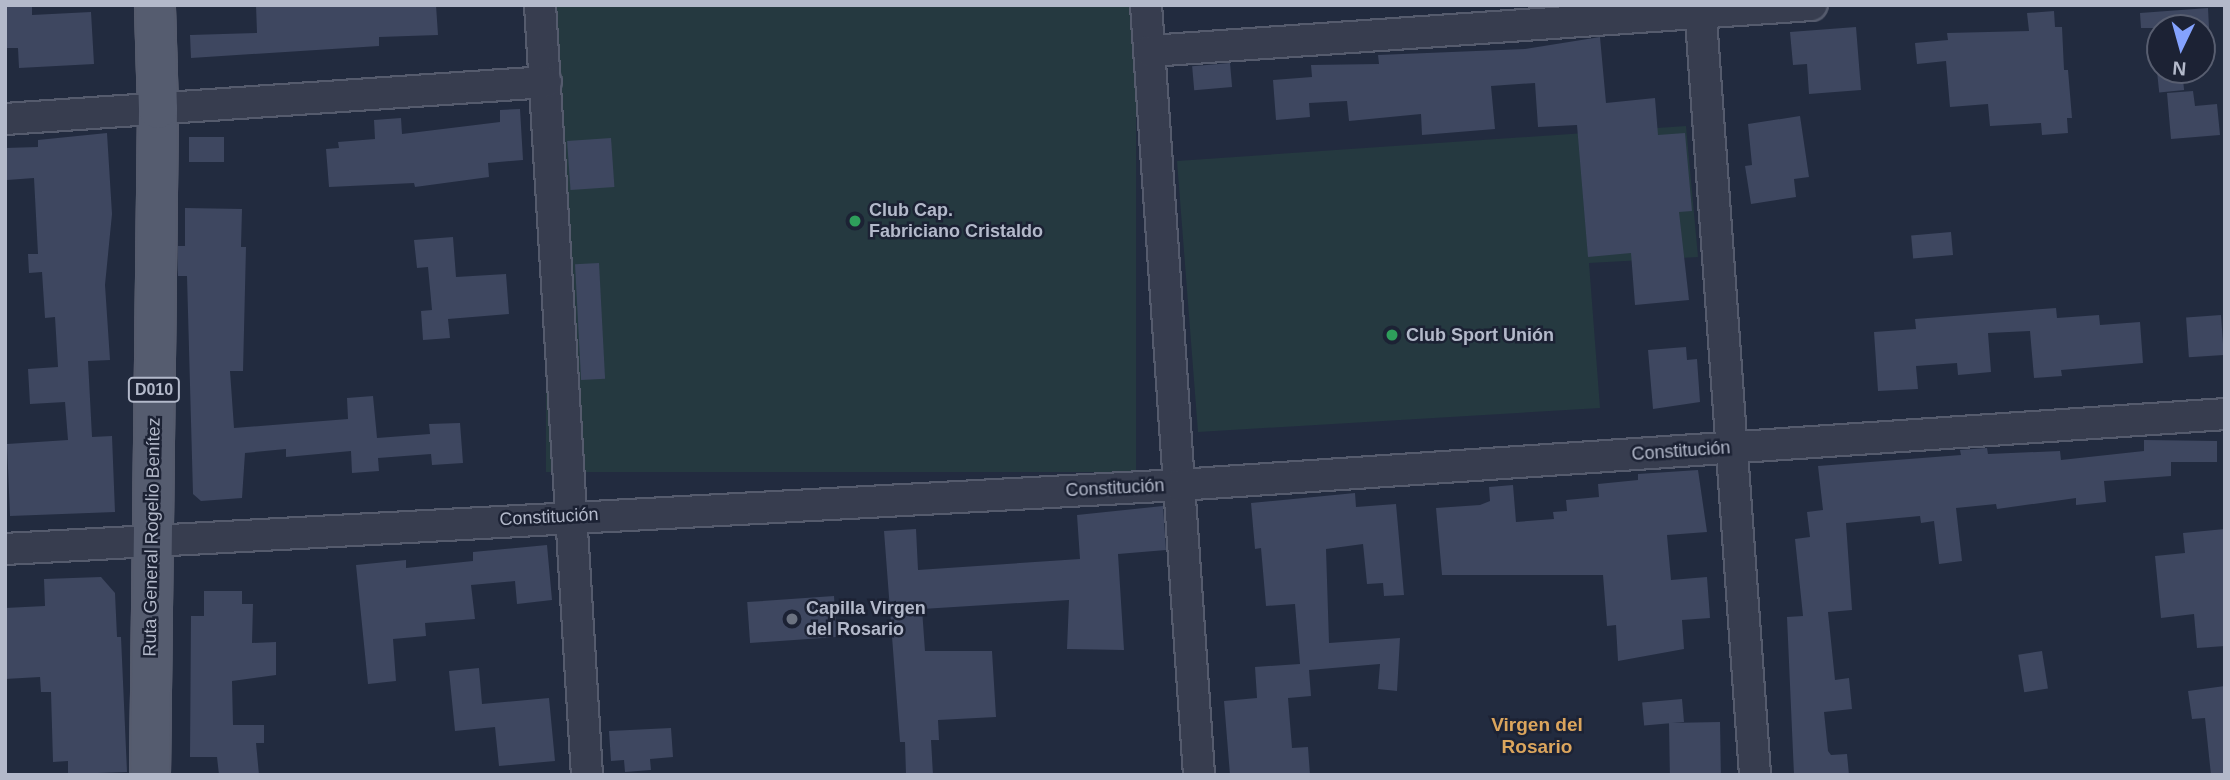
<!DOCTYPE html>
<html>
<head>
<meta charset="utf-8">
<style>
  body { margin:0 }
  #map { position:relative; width:2230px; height:780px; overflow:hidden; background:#222b3f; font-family:Arial,sans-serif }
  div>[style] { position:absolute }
  .green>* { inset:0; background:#253940; transform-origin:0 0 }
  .building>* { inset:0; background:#3e4760; transform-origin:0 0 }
  .roads { filter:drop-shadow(2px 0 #555b6d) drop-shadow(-2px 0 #555b6d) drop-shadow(0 2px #555b6d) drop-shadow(0 -2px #555b6d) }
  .minor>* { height:30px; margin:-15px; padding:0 15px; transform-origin:15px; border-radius:15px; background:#373d4f }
  .primary>* { height:38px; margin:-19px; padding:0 19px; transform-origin:19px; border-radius:19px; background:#555c6f }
  .dots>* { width:19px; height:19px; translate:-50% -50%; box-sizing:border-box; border:4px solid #1c2234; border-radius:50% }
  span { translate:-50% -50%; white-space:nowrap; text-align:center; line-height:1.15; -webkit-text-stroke:5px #1c2234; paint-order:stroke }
  .shield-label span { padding:2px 5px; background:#1c2234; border:2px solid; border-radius:5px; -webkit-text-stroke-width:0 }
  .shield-label { font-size:16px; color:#b3b9ca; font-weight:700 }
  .poi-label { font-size:18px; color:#b3b9ca; font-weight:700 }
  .left { translate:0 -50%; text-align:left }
  .street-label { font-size:18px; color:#b3b9ca }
  .neighbourhood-label { font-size:19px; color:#dba55d; font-weight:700 }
  .frame { position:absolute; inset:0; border:7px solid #b3b9ca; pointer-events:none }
  .north { position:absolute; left:2146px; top:14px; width:70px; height:70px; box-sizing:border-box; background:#1c2234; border:2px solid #585e70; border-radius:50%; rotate:185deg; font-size:19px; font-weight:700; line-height:28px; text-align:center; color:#b3b9ca }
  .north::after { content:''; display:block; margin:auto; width:24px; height:32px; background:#84a2fe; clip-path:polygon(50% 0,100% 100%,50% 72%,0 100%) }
</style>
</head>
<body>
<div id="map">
  <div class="green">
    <i style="left:546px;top:5px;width:590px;height:467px"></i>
    <i style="clip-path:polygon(1686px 126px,1698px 257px,1589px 263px,1600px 408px,1198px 432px,1177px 161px)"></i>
  </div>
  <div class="building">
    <i style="clip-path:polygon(5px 5px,32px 5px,32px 15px,91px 12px,94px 64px,19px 68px,18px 48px,5px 48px)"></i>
    <i style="clip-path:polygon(256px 5px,436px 5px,438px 35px,379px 37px,379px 46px,191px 58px,190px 35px,257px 33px)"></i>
    <i style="clip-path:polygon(2208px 8px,2209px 28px,2141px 28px,2140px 13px)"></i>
    <i style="clip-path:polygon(2054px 11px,2055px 27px,2062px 27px,2064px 70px,2068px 70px,2072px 118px,2067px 118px,2068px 133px,2042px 135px,2041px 123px,1990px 126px,1988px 104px,1950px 107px,1946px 61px,1917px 64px,1915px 43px,1948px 40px,1947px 33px,2029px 31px,2027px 13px)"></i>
    <i style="clip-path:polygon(1856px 27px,1861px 90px,1809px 94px,1807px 64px,1793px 65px,1790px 32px)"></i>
    <i style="clip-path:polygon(1600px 37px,1606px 103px,1655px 98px,1658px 135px,1685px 133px,1692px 211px,1679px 212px,1689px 300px,1635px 305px,1631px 253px,1588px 257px,1577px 125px,1538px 127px,1535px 83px,1491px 86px,1495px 129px,1422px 135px,1421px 114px,1349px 121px,1347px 101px,1309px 103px,1310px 117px,1276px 120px,1273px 80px,1312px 77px,1311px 65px,1379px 64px,1378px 55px,1525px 49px)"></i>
    <i style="left:1230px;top:63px;width:24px;height:38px;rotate:85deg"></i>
    <i style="left:2182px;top:70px;width:20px;height:25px;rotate:84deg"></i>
    <i style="clip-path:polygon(2193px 91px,2195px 106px,2217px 104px,2220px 135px,2171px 139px,2167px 93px)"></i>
    <i style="clip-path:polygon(520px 109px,523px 160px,488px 163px,489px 177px,415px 187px,414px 183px,329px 187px,326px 149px,339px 148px,338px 142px,375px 139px,374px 120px,401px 118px,402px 134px,500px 122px,500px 110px)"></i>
    <i style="clip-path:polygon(1800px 116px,1809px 177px,1794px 179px,1796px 197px,1751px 204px,1745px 166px,1752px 165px,1748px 124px)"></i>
    <i style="clip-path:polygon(107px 133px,112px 214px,105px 285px,110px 360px,88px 361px,92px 437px,112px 436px,115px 512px,10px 516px,7px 444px,68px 440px,65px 402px,30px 404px,28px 369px,58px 367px,55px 317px,45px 318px,42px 272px,29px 273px,28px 254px,38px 254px,34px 178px,7px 180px,5px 148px,38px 147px,38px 140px)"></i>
    <i style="left:189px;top:137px;width:35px;height:25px"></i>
    <i style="left:611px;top:138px;width:49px;height:44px;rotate:86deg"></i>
    <i style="clip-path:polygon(185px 208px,242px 209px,241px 247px,246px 247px,243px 371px,230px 371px,234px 428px,348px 419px,347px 398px,373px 396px,377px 438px,430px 434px,429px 424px,460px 423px,463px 463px,432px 465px,431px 454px,378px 458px,379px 471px,352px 473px,351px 451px,286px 457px,286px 449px,245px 453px,242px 498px,201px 501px,193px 494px,187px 276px,178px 276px,178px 246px,185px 246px)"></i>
    <i style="left:1951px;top:232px;width:23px;height:40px;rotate:85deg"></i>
    <i style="clip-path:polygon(453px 237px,456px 277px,506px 274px,509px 314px,448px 319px,450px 338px,423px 340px,421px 311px,432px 310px,428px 267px,417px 268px,414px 240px)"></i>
    <i style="left:599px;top:263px;width:116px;height:24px;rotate:87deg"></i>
    <i style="clip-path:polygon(2056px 308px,2057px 318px,2099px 315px,2100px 325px,2140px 322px,2143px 363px,2061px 370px,2062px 376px,2034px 378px,2030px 331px,1988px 333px,1991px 372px,1958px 375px,1957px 363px,1916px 366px,1918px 389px,1878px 391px,1874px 332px,1916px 329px,1915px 319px)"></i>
    <i style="left:2221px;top:315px;width:40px;height:35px;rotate:86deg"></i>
    <i style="clip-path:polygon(1686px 347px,1687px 360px,1697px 359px,1700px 402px,1653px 409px,1648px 350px)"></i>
    <i style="clip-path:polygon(2144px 440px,2217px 441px,2217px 462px,2171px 462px,2171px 476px,2104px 481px,2106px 502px,2076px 505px,2076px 498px,1997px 509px,1996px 504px,1956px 508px,1962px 561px,1939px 564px,1934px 521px,1921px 523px,1920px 516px,1846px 523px,1852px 610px,1828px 612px,1835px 680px,1849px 678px,1852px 709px,1824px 712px,1828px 751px,1831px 755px,1847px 754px,1849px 775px,1794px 775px,1787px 617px,1803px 616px,1795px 539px,1810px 537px,1807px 512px,1823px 510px,1818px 466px,1961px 455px,1960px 450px,1987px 448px,1988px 454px,2060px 451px,2061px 460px,2144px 451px)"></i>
    <i style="clip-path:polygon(1698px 470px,1707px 532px,1667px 535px,1671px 580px,1707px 577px,1710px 618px,1682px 620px,1684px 649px,1618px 661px,1616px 625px,1607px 626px,1603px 575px,1442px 575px,1436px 508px,1480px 505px,1490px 501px,1489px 487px,1513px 485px,1516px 522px,1554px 519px,1553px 512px,1567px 511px,1566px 500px,1599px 497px,1598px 484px,1638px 480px,1638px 474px)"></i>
    <i style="clip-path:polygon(1355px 493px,1356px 507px,1396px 504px,1404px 595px,1384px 596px,1383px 583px,1367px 584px,1363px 544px,1326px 549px,1329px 643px,1400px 638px,1397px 691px,1378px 689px,1380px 664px,1309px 670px,1311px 696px,1288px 698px,1292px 748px,1308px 747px,1310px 775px,1230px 775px,1224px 701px,1257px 698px,1255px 667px,1300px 664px,1295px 604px,1266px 606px,1261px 548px,1255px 549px,1251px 503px)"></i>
    <i style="clip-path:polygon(1163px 506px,1166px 550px,1118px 554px,1124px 650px,1067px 649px,1069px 600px,922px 609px,925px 651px,992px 651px,996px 717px,938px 720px,939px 740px,931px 740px,933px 775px,906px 775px,905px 742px,900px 742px,884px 531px,916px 529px,918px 570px,1080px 559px,1077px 515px)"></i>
    <i style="clip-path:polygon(2225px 529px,2225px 646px,2197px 648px,2194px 614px,2161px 618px,2155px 556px,2185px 553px,2183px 533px)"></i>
    <i style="clip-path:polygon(547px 545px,552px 600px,517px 604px,515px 581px,471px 585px,475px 619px,425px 623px,426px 636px,393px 639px,396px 681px,368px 684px,356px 565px,406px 560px,406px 568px,473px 561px,473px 552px)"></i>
    <i style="clip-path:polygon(101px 577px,115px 593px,117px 637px,121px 637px,127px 772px,68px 774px,68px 761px,53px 762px,51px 692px,41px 692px,40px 677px,5px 679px,5px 608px,45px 606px,44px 579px)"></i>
    <i style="clip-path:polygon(204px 591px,242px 591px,242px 604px,253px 604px,252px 643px,276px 642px,276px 675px,232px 681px,233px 725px,264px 725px,264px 743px,256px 743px,259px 775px,219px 775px,217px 757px,190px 757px,191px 616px,204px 616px)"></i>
    <i style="left:834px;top:596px;width:41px;height:87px;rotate:86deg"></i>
    <i style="left:2042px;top:651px;width:38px;height:24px;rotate:81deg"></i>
    <i style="clip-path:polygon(479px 668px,482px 704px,549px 698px,555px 761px,499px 766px,495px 727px,455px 731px,449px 671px)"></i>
    <i style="clip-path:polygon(2225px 686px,2225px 775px,2211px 775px,2205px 718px,2192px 719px,2188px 691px)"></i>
    <i style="left:1682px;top:699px;width:23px;height:40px;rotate:85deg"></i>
    <i style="left:1720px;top:722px;width:53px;height:51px;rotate:89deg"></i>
    <i style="clip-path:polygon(671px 728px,673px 757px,650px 759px,651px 770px,625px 772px,624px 760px,611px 761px,609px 731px)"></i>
  </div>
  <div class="roads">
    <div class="minor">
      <i style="left:540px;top:5px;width:771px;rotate:86.51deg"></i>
      <i style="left:1146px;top:5px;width:772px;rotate:86.06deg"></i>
      <i style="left:1700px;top:5px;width:772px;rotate:85.91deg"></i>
      <i style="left:1150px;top:51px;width:663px;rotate:-3.98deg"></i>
      <i style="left:5px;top:119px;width:542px;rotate:-3.91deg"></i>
      <i style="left:5px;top:549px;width:1176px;rotate:-3.12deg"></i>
      <i style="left:1179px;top:485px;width:1048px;rotate:-3.88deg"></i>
    </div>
    <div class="primary">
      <i style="left:150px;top:775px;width:666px;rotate:-89.31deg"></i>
      <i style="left:158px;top:109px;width:104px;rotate:-91.7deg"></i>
    </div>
  </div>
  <div class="dots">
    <i style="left:855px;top:221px;background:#2e9e5b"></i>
    <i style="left:1392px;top:335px;background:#2e9e5b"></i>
    <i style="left:792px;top:619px;background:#6b7280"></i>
  </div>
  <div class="shield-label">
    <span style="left:154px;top:390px">D010</span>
  </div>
  <div class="poi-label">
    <span class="left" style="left:869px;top:221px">Club Cap.<br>Fabriciano Cristaldo</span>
    <span class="left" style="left:1406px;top:335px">Club Sport Unión</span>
    <span class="left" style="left:806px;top:619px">Capilla Virgen<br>del Rosario</span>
  </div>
  <div class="street-label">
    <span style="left:1681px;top:451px;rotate:-4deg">Constitución</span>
    <span style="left:1115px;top:488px;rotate:-3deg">Constitución</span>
    <span style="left:549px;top:517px;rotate:-3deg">Constitución</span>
    <span style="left:152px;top:537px;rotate:-89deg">Ruta General Rogelio Benítez</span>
  </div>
  <div class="neighbourhood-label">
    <span style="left:1537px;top:736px">Virgen del<br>Rosario</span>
  </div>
  <div class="frame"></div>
  <div class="north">N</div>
</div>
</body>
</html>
